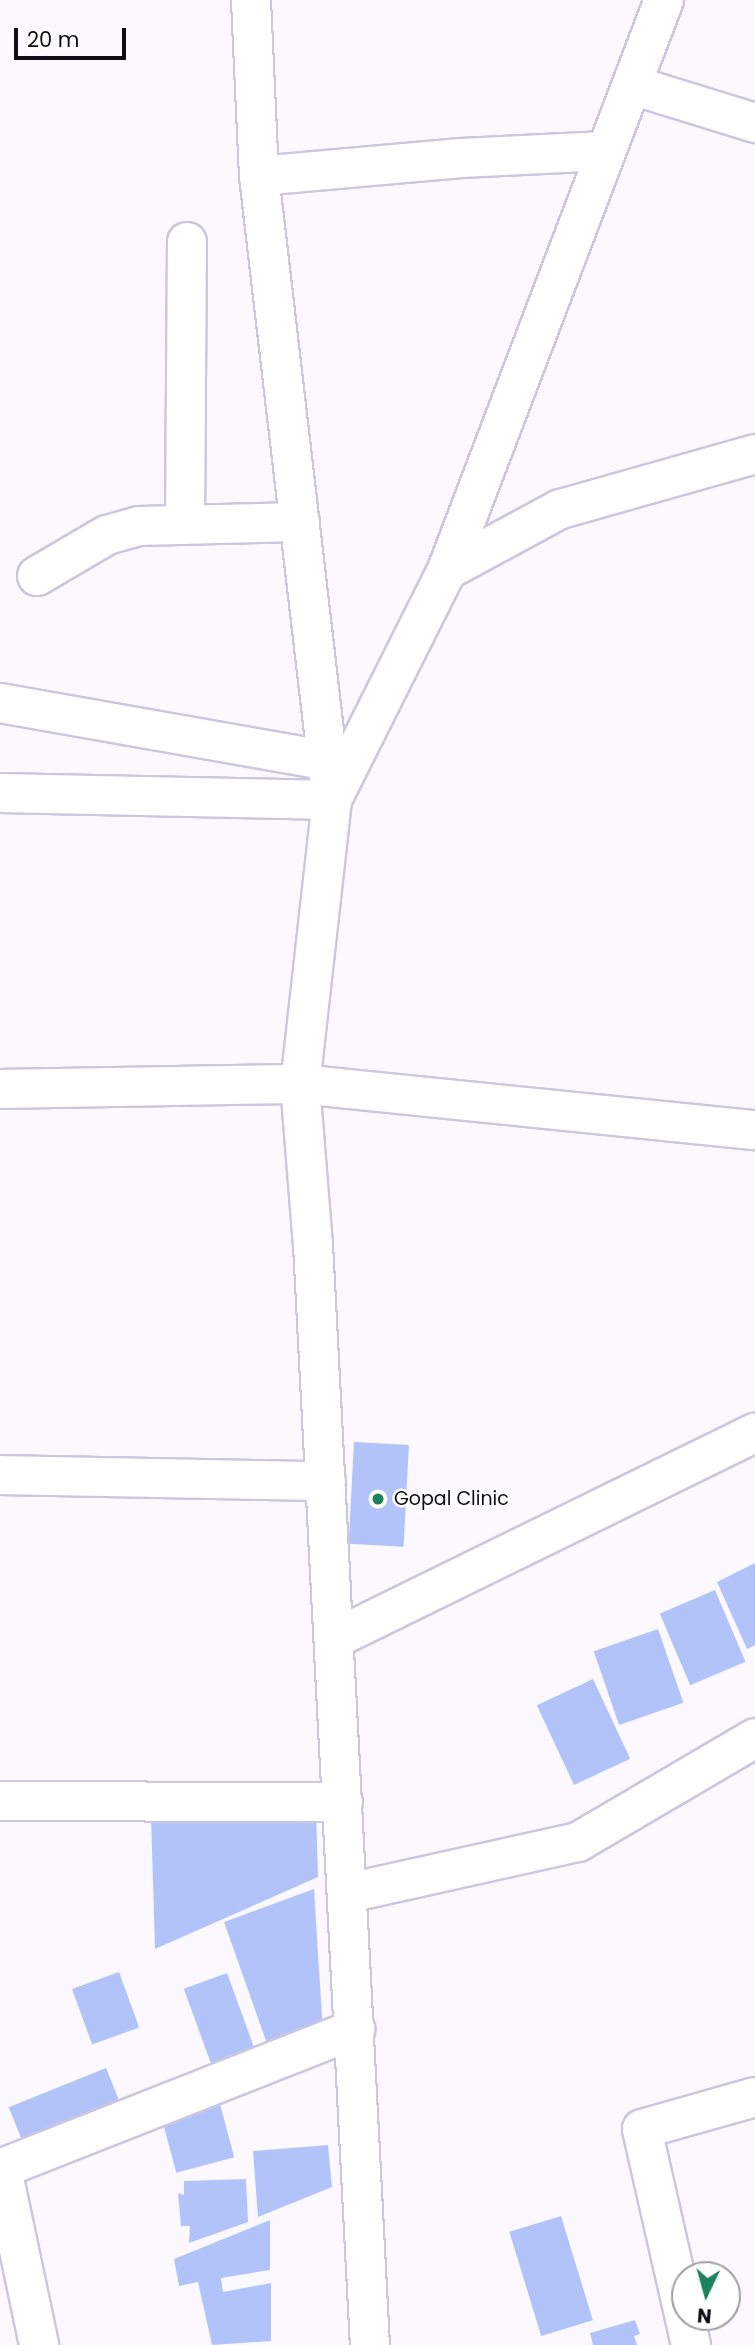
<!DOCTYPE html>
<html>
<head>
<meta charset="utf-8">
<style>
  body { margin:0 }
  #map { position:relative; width:755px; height:2345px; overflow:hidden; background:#fbf9ff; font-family:Poppins,sans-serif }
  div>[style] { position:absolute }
  .building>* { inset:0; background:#b1c3f9; transform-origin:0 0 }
  .roads { filter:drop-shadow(2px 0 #ccc6df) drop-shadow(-2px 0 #ccc6df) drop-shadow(0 2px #ccc6df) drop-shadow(0 -2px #ccc6df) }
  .street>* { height:38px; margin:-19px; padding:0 19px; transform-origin:19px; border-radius:19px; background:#fff }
  .dots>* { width:19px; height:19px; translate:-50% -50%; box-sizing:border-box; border:4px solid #fff; border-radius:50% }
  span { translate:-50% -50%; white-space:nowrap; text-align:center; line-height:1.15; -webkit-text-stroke:5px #fff; paint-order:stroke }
  .poi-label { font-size:19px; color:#0e0c14 }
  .left { translate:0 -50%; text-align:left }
  .north { position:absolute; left:671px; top:2261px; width:70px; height:70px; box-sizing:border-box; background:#fff; border:2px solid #9f9ea1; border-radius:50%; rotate:185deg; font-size:19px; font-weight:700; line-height:28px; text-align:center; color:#0e0c14 }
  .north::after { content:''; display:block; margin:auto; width:24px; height:32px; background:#1d825c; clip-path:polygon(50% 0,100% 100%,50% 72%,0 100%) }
  .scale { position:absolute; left:14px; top:28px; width:112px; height:32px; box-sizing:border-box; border:4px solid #0e0c14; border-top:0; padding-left:9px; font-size:21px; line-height:24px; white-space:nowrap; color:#0e0c14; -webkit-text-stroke:5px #fff; paint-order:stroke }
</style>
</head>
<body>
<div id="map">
  <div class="building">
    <i style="left:354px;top:1442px;width:55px;height:102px;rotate:3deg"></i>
    <i style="clip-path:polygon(755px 1563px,755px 1645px,747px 1649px,717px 1582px)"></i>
    <i style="left:715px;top:1590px;width:78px;height:60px;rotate:67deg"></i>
    <i style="left:658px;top:1629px;width:78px;height:68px;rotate:71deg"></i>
    <i style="left:593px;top:1679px;width:88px;height:62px;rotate:65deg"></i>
    <i style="clip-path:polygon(316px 1811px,318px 1877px,155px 1949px,151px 1815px)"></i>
    <i style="clip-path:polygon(314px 1889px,323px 2033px,270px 2052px,224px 1922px)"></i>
    <i style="left:119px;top:1972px;width:59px;height:50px;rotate:70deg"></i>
    <i style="left:227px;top:1973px;width:86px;height:46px;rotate:70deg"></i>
    <i style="left:106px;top:2068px;width:41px;height:105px;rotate:68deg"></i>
    <i style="left:220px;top:2104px;width:55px;height:60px;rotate:75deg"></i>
    <i style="clip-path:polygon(328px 2145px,332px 2187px,258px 2217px,253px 2151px)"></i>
    <i style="clip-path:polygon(246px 2179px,248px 2222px,189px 2243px,190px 2226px,181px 2226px,178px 2193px,184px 2195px,184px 2181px)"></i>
    <i style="left:561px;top:2216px;width:109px;height:54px;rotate:73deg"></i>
    <i style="clip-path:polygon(270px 2220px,270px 2270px,221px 2278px,223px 2292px,271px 2283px,271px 2341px,212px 2345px,198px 2282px,179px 2286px,174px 2259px)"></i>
    <i style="clip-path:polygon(635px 2320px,640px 2334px,634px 2336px,637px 2345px,593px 2345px,590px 2333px)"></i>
  </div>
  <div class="roads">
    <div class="street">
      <i style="left:632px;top:85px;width:129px;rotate:17.2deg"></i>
      <i style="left:259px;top:176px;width:203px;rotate:-5.1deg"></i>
      <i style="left:461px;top:158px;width:145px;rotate:-2.8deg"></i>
      <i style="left:755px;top:454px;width:203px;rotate:164.2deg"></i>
      <i style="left:560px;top:509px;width:128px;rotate:151.6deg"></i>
      <i style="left:447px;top:570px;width:257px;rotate:116.6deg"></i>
      <i style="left:332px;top:800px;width:286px;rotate:96.4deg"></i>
      <i style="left:300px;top:1084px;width:457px;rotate:5.8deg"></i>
      <i style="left:185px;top:525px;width:283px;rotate:-89.6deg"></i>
      <i style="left:447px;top:570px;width:610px;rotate:-69.16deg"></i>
      <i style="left:37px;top:576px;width:81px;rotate:-30.4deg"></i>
      <i style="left:107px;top:535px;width:33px;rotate:-16deg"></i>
      <i style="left:139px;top:526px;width:161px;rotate:-1.4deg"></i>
      <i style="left:0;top:703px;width:333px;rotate:10deg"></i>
      <i style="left:0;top:793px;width:332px;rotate:1.2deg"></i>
      <i style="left:332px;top:800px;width:628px;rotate:-96.67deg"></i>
      <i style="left:259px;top:176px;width:176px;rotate:-92.6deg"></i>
      <i style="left:0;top:1089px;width:300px;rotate:-1deg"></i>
      <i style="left:300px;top:1084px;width:161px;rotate:85.4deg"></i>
      <i style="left:313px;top:1244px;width:1102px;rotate:87.04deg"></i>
      <i style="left:0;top:1475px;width:326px;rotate:1.1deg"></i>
      <i style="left:334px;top:1639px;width:469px;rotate:-26.1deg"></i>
      <i style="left:0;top:1801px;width:343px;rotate:0.2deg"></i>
      <i style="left:348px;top:1893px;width:236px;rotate:-12.5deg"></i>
      <i style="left:578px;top:1842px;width:205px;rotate:-30.4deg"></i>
      <i style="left:0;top:2169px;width:382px;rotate:-21.5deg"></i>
      <i style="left:2px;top:2169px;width:180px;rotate:78.1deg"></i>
      <i style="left:691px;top:2345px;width:221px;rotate:-102.8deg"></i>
      <i style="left:642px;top:2129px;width:117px;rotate:-15.8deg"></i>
    </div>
  </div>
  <div class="dots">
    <i style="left:378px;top:1499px;background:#1d825c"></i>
  </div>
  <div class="poi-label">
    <span class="left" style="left:394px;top:1499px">Gopal Clinic</span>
  </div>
  <div class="north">N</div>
  <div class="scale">20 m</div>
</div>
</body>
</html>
